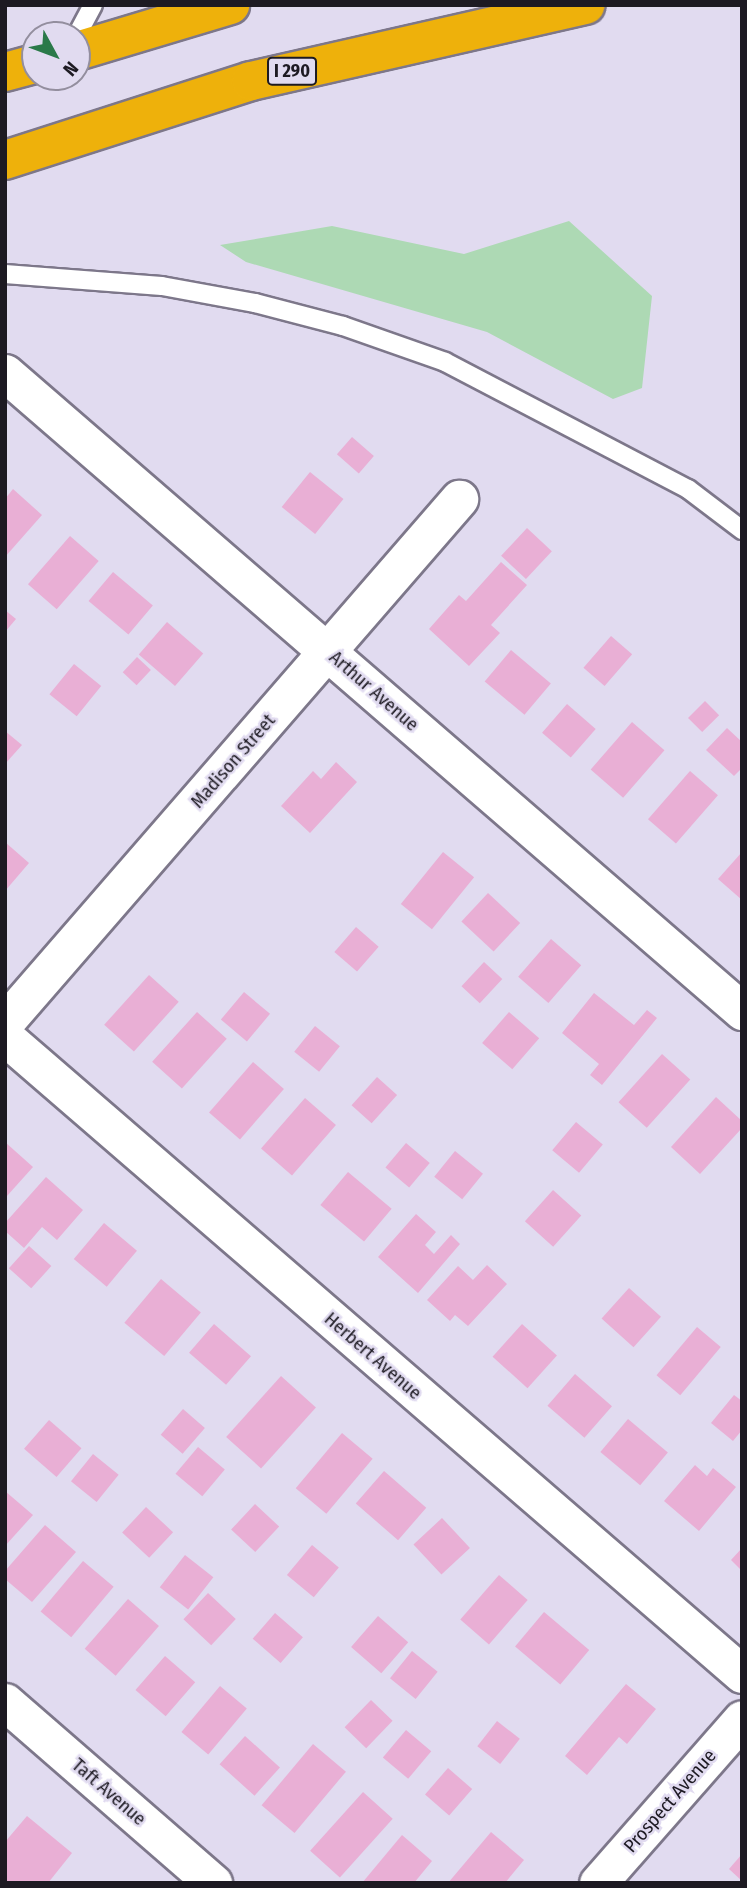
<!DOCTYPE html>
<html>
<head>
<meta charset="utf-8">
<style>
  body { margin:0 }
  #map { position:relative; width:747px; height:1888px; overflow:hidden; background:#e1dbf0; font-family:"Fira Sans Condensed",sans-serif }
  div>[style] { position:absolute }
  .green>* { inset:0; background:#add9b4 }
  .building>* { inset:0; background:#e9afd5; transform-origin:0 0 }
  .roads { filter:drop-shadow(2px 0 #7d778a) drop-shadow(-2px 0 #7d778a) drop-shadow(0 2px #7d778a) drop-shadow(0 -2px #7d778a) }
  .service>* { height:18px; margin:-9px; padding:0 9px; transform-origin:9px; border-radius:9px; background:#fff }
  .minor>* { height:37px; margin:-18.5px; padding:0 18.5px; transform-origin:18.5px; border-radius:18.5px; background:#fff }
  .motorway>* { height:38px; margin:-19px; padding:0 19px; transform-origin:19px; border-radius:19px; background:#eeb10b }
  span { translate:-50% -50%; white-space:nowrap; text-align:center; line-height:1.15; -webkit-text-stroke:5px #e1dbf0; paint-order:stroke }
  .shield-label span { padding:2px 5px; background:#e1dbf0; border:2px solid; border-radius:5px; -webkit-text-stroke-width:0 }
  .shield-label { font-size:18px; color:#1d1a22; font-weight:700 }
  .street-label { font-size:19px; color:#1d1a22 }
  .frame { position:absolute; inset:0; border:7px solid #1d1a22; pointer-events:none }
  .north { position:absolute; left:21px; top:21px; width:70px; height:70px; box-sizing:border-box; background:#e1dbf0; border:2px solid #938e9e; border-radius:50%; rotate:131deg; font-size:19px; font-weight:700; line-height:28px; text-align:center; color:#1d1a22 }
  .north::after { content:''; display:block; margin:auto; width:24px; height:32px; background:#2a7949; clip-path:polygon(50% 0,100% 100%,50% 72%,0 100%) }
</style>
</head>
<body>
<div id="map">
  <div class="green">
    <i style="clip-path:polygon(569px 221px,652px 296px,642px 388px,613px 399px,487px 332px,246px 262px,220px 245px,332px 226px,464px 254px)"></i>
  </div>
  <div class="building">
    <i style="left:352px;top:437px;width:29px;height:23px;rotate:41deg"></i>
    <i style="left:310px;top:472px;width:43px;height:45px;rotate:39deg"></i>
    <i style="clip-path:polygon(13px 489px,42px 515px,5px 557px,5px 499px)"></i>
    <i style="left:527px;top:528px;width:34px;height:38px;rotate:43deg"></i>
    <i style="left:70px;top:536px;width:38px;height:64px;rotate:41deg"></i>
    <i style="clip-path:polygon(501px 562px,527px 585px,491px 625px,500px 633px,469px 666px,429px 629px,459px 595px,466px 601px)"></i>
    <i style="left:113px;top:572px;width:52px;height:38px;rotate:40deg"></i>
    <i style="clip-path:polygon(5px 610px,16px 619px,5px 632px)"></i>
    <i style="left:167px;top:622px;width:48px;height:43px;rotate:41deg"></i>
    <i style="left:611px;top:636px;width:28px;height:42px;rotate:41deg"></i>
    <i style="left:511px;top:650px;width:52px;height:41px;rotate:40deg"></i>
    <i style="left:137px;top:657px;width:19px;height:21px;rotate:43deg"></i>
    <i style="left:74px;top:664px;width:35px;height:39px;rotate:39deg"></i>
    <i style="left:705px;top:701px;width:20px;height:24px;rotate:45deg"></i>
    <i style="left:567px;top:704px;width:38px;height:38px;rotate:41deg"></i>
    <i style="left:632px;top:722px;width:43px;height:63px;rotate:41deg"></i>
    <i style="clip-path:polygon(727px 728px,742px 742px,742px 768px,734px 776px,706px 750px)"></i>
    <i style="clip-path:polygon(5px 731px,22px 745px,5px 764px)"></i>
    <i style="clip-path:polygon(336px 762px,357px 782px,310px 833px,281px 806px,313px 771px,321px 779px)"></i>
    <i style="left:690px;top:771px;width:37px;height:64px;rotate:41deg"></i>
    <i style="clip-path:polygon(5px 842px,29px 863px,5px 891px)"></i>
    <i style="left:443px;top:852px;width:40px;height:67px;rotate:39deg"></i>
    <i style="clip-path:polygon(742px 852px,742px 900px,718px 879px)"></i>
    <i style="left:488px;top:893px;width:44px;height:39px;rotate:43deg"></i>
    <i style="left:356px;top:927px;width:30px;height:33px;rotate:41deg"></i>
    <i style="left:551px;top:939px;width:40px;height:50px;rotate:41deg"></i>
    <i style="left:484px;top:962px;width:25px;height:33px;rotate:43deg"></i>
    <i style="left:149px;top:975px;width:40px;height:67px;rotate:42deg"></i>
    <i style="left:244px;top:992px;width:34px;height:36px;rotate:40deg"></i>
    <i style="clip-path:polygon(594px 993px,634px 1025px,647px 1010px,657px 1018px,602px 1085px,590px 1075px,599px 1064px,562px 1033px)"></i>
    <i style="left:197px;top:1012px;width:40px;height:67px;rotate:42deg"></i>
    <i style="left:509px;top:1012px;width:40px;height:41px;rotate:41deg"></i>
    <i style="left:315px;top:1026px;width:32px;height:33px;rotate:39deg"></i>
    <i style="left:662px;top:1054px;width:38px;height:65px;rotate:42deg"></i>
    <i style="left:253px;top:1062px;width:41px;height:67px;rotate:41deg"></i>
    <i style="left:377px;top:1077px;width:27px;height:38px;rotate:42deg"></i>
    <i style="clip-path:polygon(716px 1097px,742px 1121px,742px 1128px,700px 1174px,671px 1147px)"></i>
    <i style="left:305px;top:1098px;width:41px;height:67px;rotate:41deg"></i>
    <i style="left:576px;top:1122px;width:35px;height:37px;rotate:40deg"></i>
    <i style="clip-path:polygon(5px 1142px,33px 1167px,7px 1196px,5px 1194px)"></i>
    <i style="left:406px;top:1143px;width:31px;height:32px;rotate:40deg"></i>
    <i style="left:455px;top:1151px;width:36px;height:33px;rotate:39deg"></i>
    <i style="left:348px;top:1172px;width:57px;height:43px;rotate:40deg"></i>
    <i style="clip-path:polygon(46px 1177px,83px 1210px,57px 1240px,42px 1227px,24px 1248px,5px 1231px,5px 1223px)"></i>
    <i style="left:553px;top:1190px;width:38px;height:42px;rotate:42deg"></i>
    <i style="clip-path:polygon(416px 1214px,436px 1232px,425px 1245px,434px 1254px,451px 1235px,460px 1244px,418px 1293px,378px 1257px)"></i>
    <i style="left:104px;top:1223px;width:43px;height:47px;rotate:40deg"></i>
    <i style="left:29px;top:1246px;width:30px;height:30px;rotate:42deg"></i>
    <i style="clip-path:polygon(487px 1265px,507px 1284px,468px 1326px,455px 1315px,450px 1321px,427px 1300px,458px 1266px,473px 1280px)"></i>
    <i style="left:161px;top:1279px;width:52px;height:57px;rotate:40deg"></i>
    <i style="left:629px;top:1288px;width:43px;height:41px;rotate:42deg"></i>
    <i style="left:214px;top:1324px;width:49px;height:38px;rotate:41deg"></i>
    <i style="left:522px;top:1324px;width:47px;height:44px;rotate:42deg"></i>
    <i style="left:697px;top:1327px;width:31px;height:63px;rotate:40deg"></i>
    <i style="left:575px;top:1374px;width:49px;height:42px;rotate:41deg"></i>
    <i style="left:281px;top:1376px;width:47px;height:82px;rotate:42deg"></i>
    <i style="clip-path:polygon(734px 1395px,742px 1401px,742px 1430px,733px 1441px,711px 1423px)"></i>
    <i style="left:183px;top:1409px;width:29px;height:34px;rotate:41deg"></i>
    <i style="left:628px;top:1419px;width:52px;height:43px;rotate:40deg"></i>
    <i style="left:49px;top:1420px;width:43px;height:38px;rotate:41deg"></i>
    <i style="left:342px;top:1433px;width:40px;height:72px;rotate:40deg"></i>
    <i style="left:198px;top:1447px;width:35px;height:35px;rotate:40deg"></i>
    <i style="left:93px;top:1454px;width:33px;height:35px;rotate:39deg"></i>
    <i style="clip-path:polygon(695px 1465px,707px 1476px,713px 1468px,736px 1487px,699px 1531px,664px 1501px)"></i>
    <i style="left:384px;top:1471px;width:56px;height:43px;rotate:41deg"></i>
    <i style="clip-path:polygon(5px 1491px,33px 1515px,5px 1546px)"></i>
    <i style="left:255px;top:1504px;width:33px;height:35px;rotate:43deg"></i>
    <i style="left:146px;top:1507px;width:37px;height:35px;rotate:43deg"></i>
    <i style="left:442px;top:1518px;width:41px;height:39px;rotate:47deg"></i>
    <i style="clip-path:polygon(45px 1525px,76px 1552px,32px 1602px,5px 1579px,5px 1571px)"></i>
    <i style="left:312px;top:1545px;width:35px;height:39px;rotate:40deg"></i>
    <i style="clip-path:polygon(742px 1548px,742px 1571px,731px 1560px)"></i>
    <i style="left:185px;top:1555px;width:36px;height:41px;rotate:38deg"></i>
    <i style="left:83px;top:1561px;width:40px;height:66px;rotate:40deg"></i>
    <i style="left:499px;top:1575px;width:38px;height:59px;rotate:41deg"></i>
    <i style="left:208px;top:1593px;width:38px;height:36px;rotate:43deg"></i>
    <i style="left:128px;top:1599px;width:41px;height:66px;rotate:41deg"></i>
    <i style="left:544px;top:1612px;width:59px;height:45px;rotate:40deg"></i>
    <i style="left:275px;top:1613px;width:37px;height:34px;rotate:41deg"></i>
    <i style="left:378px;top:1616px;width:40px;height:41px;rotate:41deg"></i>
    <i style="left:412px;top:1651px;width:33px;height:35px;rotate:39deg"></i>
    <i style="left:165px;top:1656px;width:40px;height:45px;rotate:41deg"></i>
    <i style="clip-path:polygon(626px 1684px,656px 1709px,627px 1744px,619px 1737px,587px 1775px,565px 1756px)"></i>
    <i style="left:220px;top:1686px;width:35px;height:60px;rotate:40deg"></i>
    <i style="left:371px;top:1700px;width:30px;height:38px;rotate:44deg"></i>
    <i style="left:497px;top:1721px;width:29px;height:32px;rotate:38deg"></i>
    <i style="left:406px;top:1730px;width:33px;height:36px;rotate:40deg"></i>
    <i style="left:245px;top:1736px;width:47px;height:38px;rotate:42deg"></i>
    <i style="left:313px;top:1744px;width:43px;height:80px;rotate:40deg"></i>
    <i style="left:448px;top:1768px;width:32px;height:35px;rotate:41deg"></i>
    <i style="left:363px;top:1792px;width:40px;height:79px;rotate:42deg"></i>
    <i style="clip-path:polygon(27px 1816px,72px 1853px,48px 1883px,5px 1883px,5px 1842px)"></i>
    <i style="clip-path:polygon(491px 1832px,524px 1860px,505px 1883px,448px 1883px)"></i>
    <i style="clip-path:polygon(402px 1835px,432px 1861px,414px 1883px,362px 1883px)"></i>
    <i style="clip-path:polygon(742px 1854px,742px 1881px,729px 1869px)"></i>
  </div>
  <div class="roads">
    <div class="service">
      <i style="left:77px;top:35px;width:34px;rotate:-62deg"></i>
      <i style="left:5px;top:274px;width:157px;rotate:4.4deg"></i>
      <i style="left:162px;top:286px;width:95px;rotate:10.4deg"></i>
      <i style="left:255px;top:303px;width:91px;rotate:14.6deg"></i>
      <i style="left:343px;top:326px;width:108px;rotate:19.4deg"></i>
      <i style="left:445px;top:362px;width:274px;rotate:27.6deg"></i>
      <i style="left:688px;top:489px;width:68px;rotate:37.2deg"></i>
    </div>
    <div class="minor">
      <i style="left:5px;top:373px;width:975px;rotate:40.88deg"></i>
      <i style="left:5px;top:1022px;width:693px;rotate:-49.04deg"></i>
      <i style="left:5px;top:1037px;width:974px;rotate:40.84deg"></i>
      <i style="left:5px;top:1702px;width:276px;rotate:41deg"></i>
      <i style="left:598px;top:1883px;width:218px;rotate:-48.7deg"></i>
    </div>
    <div class="motorway">
      <i style="left:77px;top:51px;width:160px;rotate:-16.7deg"></i>
      <i style="left:5px;top:72px;width:31px;rotate:-15deg"></i>
      <i style="left:5px;top:160px;width:258px;rotate:-17.8deg"></i>
      <i style="left:251px;top:81px;width:343px;rotate:-12.8deg"></i>
    </div>
  </div>
  <div class="shield-label">
    <span style="left:292px;top:71px">I 290</span>
  </div>
  <div class="street-label">
    <span style="left:374px;top:691px;rotate:41deg">Arthur Avenue</span>
    <span style="left:233px;top:761px;rotate:-49deg">Madison Street</span>
    <span style="left:373px;top:1356px;rotate:41deg">Herbert Avenue</span>
    <span style="left:109px;top:1792px;rotate:41deg">Taft Avenue</span>
    <span style="left:670px;top:1801px;rotate:-49deg">Prospect Avenue</span>
  </div>
  <div class="frame"></div>
  <div class="north">N</div>
</div>
</body>
</html>
